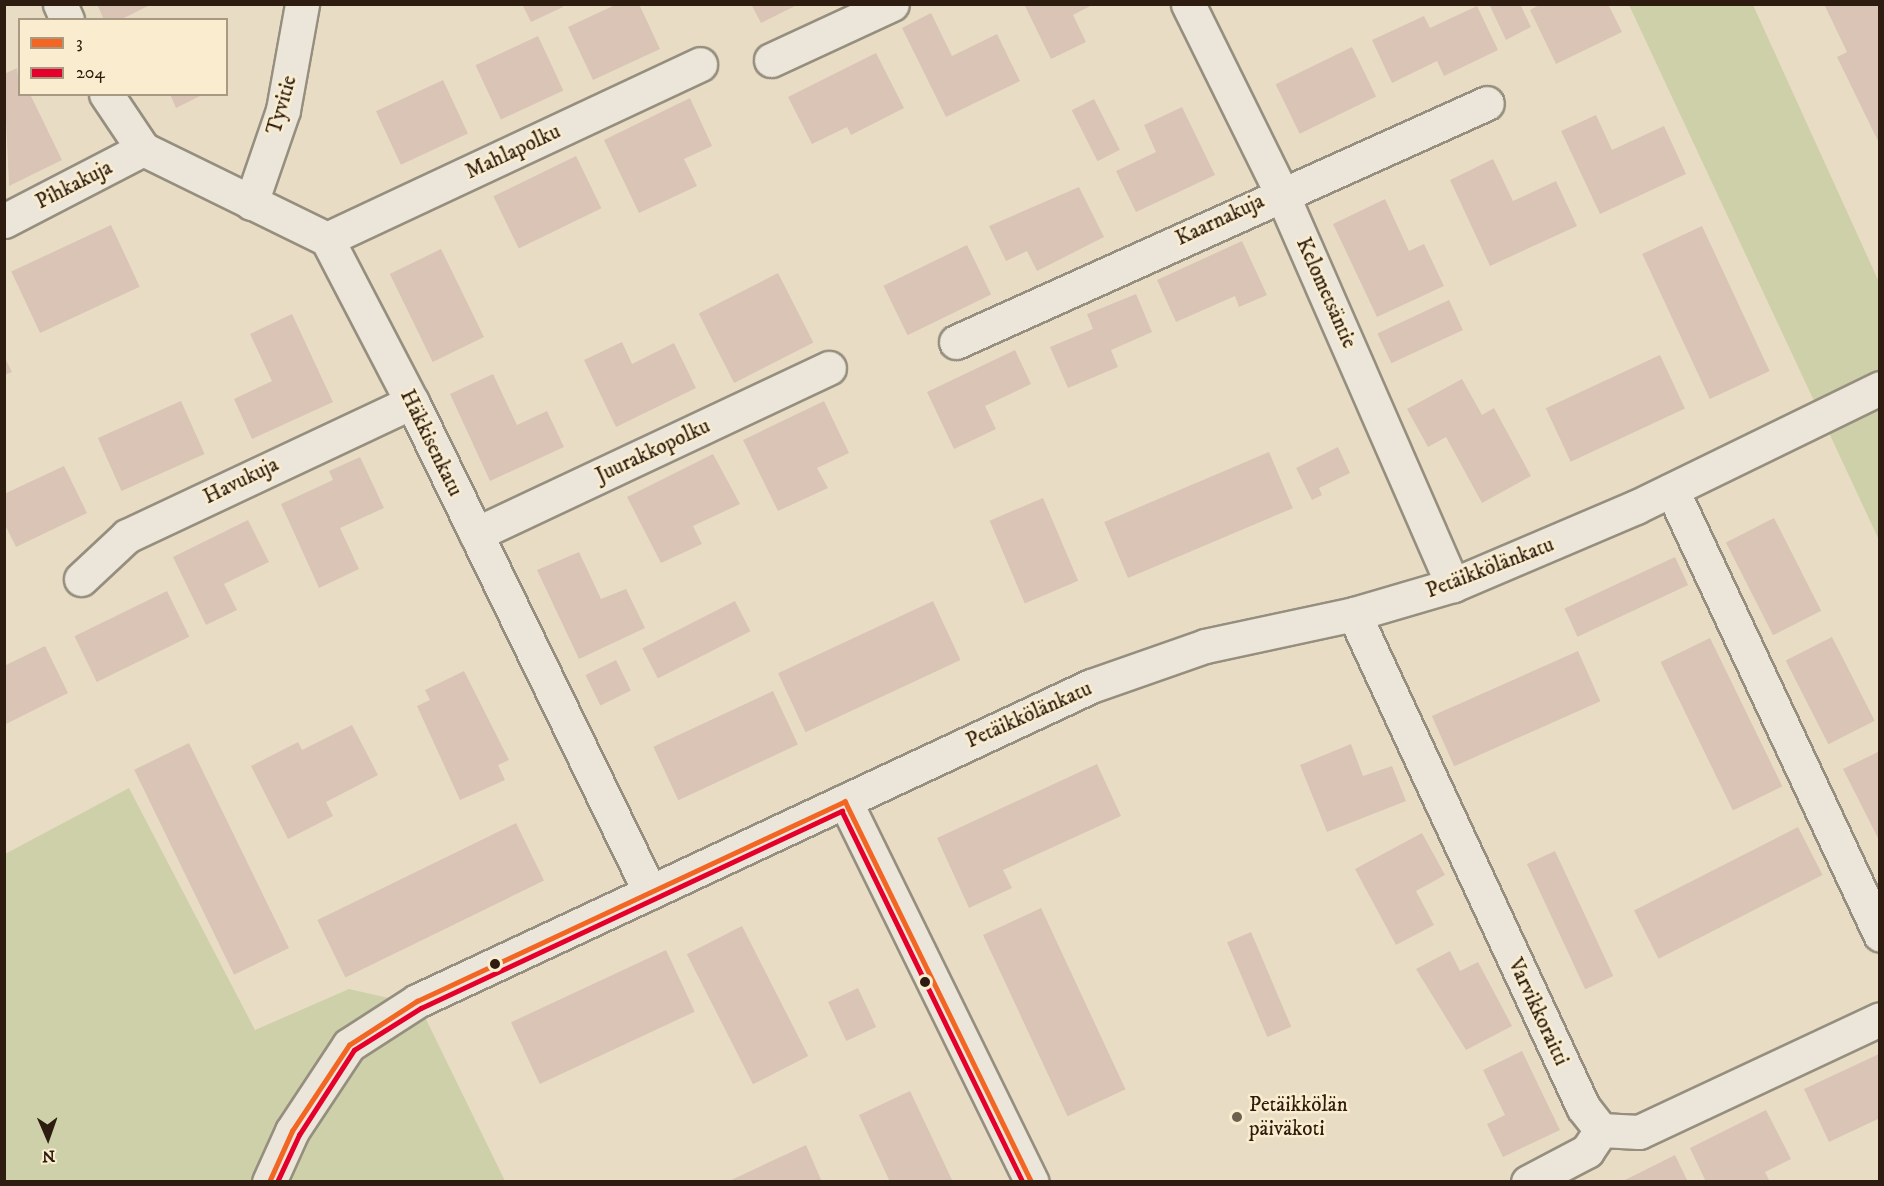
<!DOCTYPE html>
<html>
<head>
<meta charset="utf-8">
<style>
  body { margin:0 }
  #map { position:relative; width:1884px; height:1186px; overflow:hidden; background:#e8ddc4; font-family:"IM FELL DW Pica",serif }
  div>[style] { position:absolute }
  .green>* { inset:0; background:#cdd0a8 }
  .building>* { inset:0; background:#d9c4b6; transform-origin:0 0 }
  .roads { filter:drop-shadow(2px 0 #968e7e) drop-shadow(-2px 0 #968e7e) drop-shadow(0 2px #968e7e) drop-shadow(0 -2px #968e7e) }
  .minor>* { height:33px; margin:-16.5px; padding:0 16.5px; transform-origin:16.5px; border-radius:16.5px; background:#ebe6d9 }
  .bus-1>* { height:4.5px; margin:-2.25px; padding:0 2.25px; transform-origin:2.25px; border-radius:2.25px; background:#f26522 }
  .bus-2>* { height:4.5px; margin:-2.25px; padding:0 2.25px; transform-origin:2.25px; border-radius:2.25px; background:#e4002b }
  .dots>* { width:16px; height:16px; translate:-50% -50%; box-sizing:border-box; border:3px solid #faedcf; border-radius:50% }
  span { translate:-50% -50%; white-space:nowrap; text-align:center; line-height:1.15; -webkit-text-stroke:5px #faedcf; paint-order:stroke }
  .street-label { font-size:21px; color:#2d1c0f }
  .poi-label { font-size:21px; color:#2d1c0f }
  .left { translate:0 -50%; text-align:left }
  .frame { position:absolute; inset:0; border:6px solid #2d1c0f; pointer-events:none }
  .legend { position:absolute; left:18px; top:18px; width:210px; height:78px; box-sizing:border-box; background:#faedcf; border:2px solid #a89982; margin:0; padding:8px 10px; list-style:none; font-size:18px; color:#2d1c0f }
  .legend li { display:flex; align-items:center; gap:12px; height:30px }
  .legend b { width:30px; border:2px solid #a89982 }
  .north { position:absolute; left:18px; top:1108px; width:60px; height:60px; -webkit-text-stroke:4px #faedcf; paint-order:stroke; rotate:178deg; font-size:16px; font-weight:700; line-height:24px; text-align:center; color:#2d1c0f }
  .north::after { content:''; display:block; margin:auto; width:21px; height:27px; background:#2d1c0f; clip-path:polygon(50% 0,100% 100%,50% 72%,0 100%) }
</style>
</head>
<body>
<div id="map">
  <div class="green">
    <i style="clip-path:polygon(1629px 5px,1753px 5px,1879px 282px,1879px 540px)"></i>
    <i style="clip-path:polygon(129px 788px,255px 1030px,349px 989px,419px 1005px,505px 1181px,5px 1182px,5px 854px)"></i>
  </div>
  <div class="building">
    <i style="clip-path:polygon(97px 4px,152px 4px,120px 20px,104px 20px)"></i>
    <i style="clip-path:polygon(522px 4px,562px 4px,563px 7px,531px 22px)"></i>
    <i style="clip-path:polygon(617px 4px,639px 4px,660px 49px,593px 80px,568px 27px)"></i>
    <i style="clip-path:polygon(751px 4px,799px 4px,761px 23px)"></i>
    <i style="clip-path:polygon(1024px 4px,1094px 4px,1073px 15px,1086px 42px,1051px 59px)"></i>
    <i style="clip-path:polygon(1489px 4px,1520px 4px,1531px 27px,1506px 40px)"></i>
    <i style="clip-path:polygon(1541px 4px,1608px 4px,1622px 32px,1556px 64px,1530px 10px)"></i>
    <i style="clip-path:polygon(1824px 4px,1880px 4px,1880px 145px,1837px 57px,1847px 52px)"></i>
    <i style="clip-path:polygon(1477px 6px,1498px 50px,1444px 76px,1437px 61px,1392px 83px,1372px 40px,1424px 16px,1430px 28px)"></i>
    <i style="clip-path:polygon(931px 13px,952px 56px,997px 34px,1020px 81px,946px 117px,902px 28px)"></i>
    <i style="left:538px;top:36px;width:60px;height:69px;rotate:65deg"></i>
    <i style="left:1352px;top:47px;width:55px;height:85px;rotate:64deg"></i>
    <i style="clip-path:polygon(876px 53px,904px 108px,851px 135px,847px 127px,812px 144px,788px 97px)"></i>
    <i style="clip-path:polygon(17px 68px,20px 94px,30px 94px,62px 160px,9px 186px,4px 74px)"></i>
    <i style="left:443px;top:80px;width:59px;height:74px;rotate:65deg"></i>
    <i style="clip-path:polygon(170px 94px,204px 94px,176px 108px)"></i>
    <i style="clip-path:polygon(690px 98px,712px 146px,684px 159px,697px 186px,639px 213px,604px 140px)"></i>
    <i style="left:1094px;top:99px;width:57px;height:25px;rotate:63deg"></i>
    <i style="clip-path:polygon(1182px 107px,1215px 175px,1136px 212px,1116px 171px,1156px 152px,1144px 125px)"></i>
    <i style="clip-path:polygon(1596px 115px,1612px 150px,1664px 126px,1686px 174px,1600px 214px,1561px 131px)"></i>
    <i style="left:576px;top:156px;width:58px;height:92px;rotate:64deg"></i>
    <i style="clip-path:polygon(1493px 159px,1513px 201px,1556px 181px,1577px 226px,1490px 266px,1450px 180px)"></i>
    <i style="clip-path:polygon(1079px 187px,1104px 237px,1037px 271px,1027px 251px,1006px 261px,989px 226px)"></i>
    <i style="clip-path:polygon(1385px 199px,1409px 251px,1424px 244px,1444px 286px,1377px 317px,1333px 224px)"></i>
    <i style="left:111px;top:225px;width:68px;height:110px;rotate:65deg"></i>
    <i style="left:1702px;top:226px;width:160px;height:66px;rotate:65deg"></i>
    <i style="clip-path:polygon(1242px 241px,1267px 295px,1239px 307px,1235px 296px,1176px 322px,1157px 280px)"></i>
    <i style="left:967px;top:245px;width:55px;height:93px;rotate:64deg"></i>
    <i style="left:441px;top:249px;width:98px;height:57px;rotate:64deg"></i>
    <i style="left:778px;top:273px;width:78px;height:89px;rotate:63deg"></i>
    <i style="clip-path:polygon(1136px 294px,1152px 332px,1111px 350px,1118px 367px,1068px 388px,1050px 347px,1093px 329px,1087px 314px)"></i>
    <i style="left:1449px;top:300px;width:33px;height:79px;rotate:65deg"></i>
    <i style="clip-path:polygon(292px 314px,333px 402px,252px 439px,234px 399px,272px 381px,250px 334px)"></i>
    <i style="clip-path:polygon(622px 342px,632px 364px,674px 343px,696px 388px,616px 427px,584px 360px)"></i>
    <i style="clip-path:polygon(1015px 350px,1031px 384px,985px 406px,996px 429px,954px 449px,927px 392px)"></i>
    <i style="left:1660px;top:355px;width:59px;height:126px;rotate:65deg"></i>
    <i style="clip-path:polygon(4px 356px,12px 372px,4px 375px)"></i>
    <i style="clip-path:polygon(493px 374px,517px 425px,547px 411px,564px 447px,490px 481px,450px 394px)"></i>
    <i style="clip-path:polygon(1462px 379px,1482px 415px,1494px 408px,1531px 476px,1482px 503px,1446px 437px,1428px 447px,1407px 409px)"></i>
    <i style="left:181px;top:401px;width:58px;height:91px;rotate:66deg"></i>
    <i style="clip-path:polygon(824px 401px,849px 453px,817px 468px,828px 488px,778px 511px,743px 440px)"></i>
    <i style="clip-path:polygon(1338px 447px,1350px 473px,1319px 488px,1322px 495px,1312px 500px,1296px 468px)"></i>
    <i style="left:1269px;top:452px;width:61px;height:179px;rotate:67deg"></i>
    <i style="clip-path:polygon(713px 454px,740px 504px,693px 526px,702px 544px,661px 563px,627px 497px)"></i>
    <i style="clip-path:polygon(360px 457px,384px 508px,340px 528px,359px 569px,319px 588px,281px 504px,333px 480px,329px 471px)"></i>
    <i style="clip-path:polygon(64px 466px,87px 513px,16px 547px,4px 523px,4px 494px)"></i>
    <i style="left:1043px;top:498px;width:90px;height:58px;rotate:67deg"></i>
    <i style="left:1774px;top:518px;width:104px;height:54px;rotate:63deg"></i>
    <i style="clip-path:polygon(248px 520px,269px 562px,224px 584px,237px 610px,206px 625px,173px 557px)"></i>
    <i style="clip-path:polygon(579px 552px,601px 599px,626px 589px,645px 628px,579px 659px,537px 570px)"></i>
    <i style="left:1675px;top:557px;width:31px;height:122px;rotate:65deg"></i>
    <i style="left:167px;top:591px;width:51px;height:103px;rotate:64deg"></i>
    <i style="left:735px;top:601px;width:34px;height:104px;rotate:63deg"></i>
    <i style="left:933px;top:601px;width:65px;height:171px;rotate:65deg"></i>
    <i style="left:1832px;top:637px;width:94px;height:52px;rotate:63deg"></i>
    <i style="left:1710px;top:638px;width:165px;height:55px;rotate:64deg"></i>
    <i style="clip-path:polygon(45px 646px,68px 693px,4px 725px,4px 666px)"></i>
    <i style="left:1578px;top:651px;width:55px;height:160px;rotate:66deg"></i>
    <i style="left:616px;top:660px;width:34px;height:34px;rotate:64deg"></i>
    <i style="clip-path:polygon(464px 671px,509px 760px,498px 765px,505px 780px,460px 800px,417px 706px,430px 700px,425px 690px)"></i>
    <i style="left:773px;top:691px;width:59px;height:132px;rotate:65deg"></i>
    <i style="clip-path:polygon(352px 725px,378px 775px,326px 802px,333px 816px,288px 839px,251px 766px,298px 742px,302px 750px)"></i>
    <i style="left:189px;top:743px;width:228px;height:61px;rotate:64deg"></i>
    <i style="clip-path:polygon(1351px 744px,1363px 776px,1392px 766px,1406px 801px,1327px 832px,1300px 765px)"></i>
    <i style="clip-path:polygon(1880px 751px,1880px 842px,1843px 769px)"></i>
    <i style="clip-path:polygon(1097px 764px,1121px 816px,1003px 870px,1012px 888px,969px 908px,937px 838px)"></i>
    <i style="left:516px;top:823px;width:64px;height:221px;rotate:64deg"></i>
    <i style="left:1798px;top:827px;width:54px;height:184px;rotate:63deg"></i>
    <i style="clip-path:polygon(1422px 833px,1445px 875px,1416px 891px,1434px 925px,1396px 945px,1355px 869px)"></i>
    <i style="left:1555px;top:851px;width:138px;height:31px;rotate:65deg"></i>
    <i style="left:1041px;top:908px;width:200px;height:64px;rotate:65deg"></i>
    <i style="left:742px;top:926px;width:146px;height:62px;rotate:63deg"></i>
    <i style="left:1251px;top:932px;width:103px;height:26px;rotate:67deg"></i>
    <i style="left:666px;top:950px;width:68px;height:171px;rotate:65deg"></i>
    <i style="clip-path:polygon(1450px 951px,1460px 971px,1478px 962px,1512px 1026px,1466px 1050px,1416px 969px)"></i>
    <i style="left:858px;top:988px;width:43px;height:33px;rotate:65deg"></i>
    <i style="clip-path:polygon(1522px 1051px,1560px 1130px,1503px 1157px,1487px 1124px,1505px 1115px,1483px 1070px)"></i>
    <i style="clip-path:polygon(1879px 1054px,1880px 1118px,1829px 1142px,1804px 1089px)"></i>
    <i style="clip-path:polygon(910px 1091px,953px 1182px,890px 1182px,859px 1115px)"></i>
    <i style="clip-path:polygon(1766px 1110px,1791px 1159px,1765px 1172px,1770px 1182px,1706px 1182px,1690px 1148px)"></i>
    <i style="clip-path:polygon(806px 1145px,822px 1182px,727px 1182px)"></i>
    <i style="clip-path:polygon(1675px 1155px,1688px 1182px,1621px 1182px)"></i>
  </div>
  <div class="roads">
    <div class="minor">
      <i style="left:60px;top:4px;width:17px;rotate:66deg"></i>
      <i style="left:1188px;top:4px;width:210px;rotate:63.7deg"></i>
      <i style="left:1281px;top:192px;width:429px;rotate:66.4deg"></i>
      <i style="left:771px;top:60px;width:133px;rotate:-24.8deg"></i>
      <i style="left:106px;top:94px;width:66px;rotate:56.1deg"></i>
      <i style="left:143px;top:149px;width:205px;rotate:26.1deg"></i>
      <i style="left:327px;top:239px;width:184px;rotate:62.5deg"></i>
      <i style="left:412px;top:402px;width:545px;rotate:64.09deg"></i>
      <i style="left:251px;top:203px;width:98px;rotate:-71deg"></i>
      <i style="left:283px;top:110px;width:108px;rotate:-79.8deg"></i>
      <i style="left:4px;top:221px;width:157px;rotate:-27.4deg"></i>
      <i style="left:327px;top:239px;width:412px;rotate:-25.1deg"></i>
      <i style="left:956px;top:342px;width:582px;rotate:-24.23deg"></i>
      <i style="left:1672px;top:490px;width:491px;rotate:64.9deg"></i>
      <i style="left:476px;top:534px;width:390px;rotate:-25.2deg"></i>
      <i style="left:81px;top:579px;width:63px;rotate:-43.1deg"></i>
      <i style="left:127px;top:536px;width:315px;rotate:-25.2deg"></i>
      <i style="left:1354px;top:614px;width:544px;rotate:65.08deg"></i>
      <i style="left:1583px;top:1107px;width:29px;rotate:52deg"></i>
      <i style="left:1601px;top:1130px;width:38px;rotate:3deg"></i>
      <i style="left:1639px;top:1132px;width:266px;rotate:-25.1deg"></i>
      <i style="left:845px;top:801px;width:424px;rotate:63.9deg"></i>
      <i style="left:269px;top:1182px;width:56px;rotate:-65.7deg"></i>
      <i style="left:292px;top:1131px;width:103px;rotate:-56.5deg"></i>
      <i style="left:349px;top:1045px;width:81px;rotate:-32.9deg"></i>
      <i style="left:417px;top:1001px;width:744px;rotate:-25.05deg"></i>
      <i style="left:1091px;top:686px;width:121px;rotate:-19.3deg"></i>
      <i style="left:1205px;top:646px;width:152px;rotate:-12.1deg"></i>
      <i style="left:1354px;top:614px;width:103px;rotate:-16.3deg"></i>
      <i style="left:1453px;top:585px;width:199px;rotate:-23.1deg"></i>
      <i style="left:1636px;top:507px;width:271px;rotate:-26deg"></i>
      <i style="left:1528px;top:1182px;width:67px;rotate:-27.7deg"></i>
      <i style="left:1587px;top:1151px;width:25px;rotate:-56deg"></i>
    </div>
  </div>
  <div class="bus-1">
    <i style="left:269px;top:1182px;width:56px;rotate:-65.7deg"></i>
    <i style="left:292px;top:1131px;width:103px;rotate:-56.5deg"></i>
    <i style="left:349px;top:1045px;width:81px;rotate:-32.9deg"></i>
    <i style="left:417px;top:1001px;width:472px;rotate:-25deg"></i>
    <i style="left:845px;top:801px;width:424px;rotate:63.9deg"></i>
  </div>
  <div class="bus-2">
    <i style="left:277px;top:1182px;width:52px;rotate:-64.9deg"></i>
    <i style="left:299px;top:1135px;width:101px;rotate:-57.1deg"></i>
    <i style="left:354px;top:1050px;width:79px;rotate:-32.1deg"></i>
    <i style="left:421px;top:1008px;width:465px;rotate:-25.1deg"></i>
    <i style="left:842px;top:811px;width:413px;rotate:64deg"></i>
  </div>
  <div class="dots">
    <i style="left:495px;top:964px;background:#2d1c0f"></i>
    <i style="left:925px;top:982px;background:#2d1c0f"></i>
    <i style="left:1237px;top:1117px;background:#6e604e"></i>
  </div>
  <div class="street-label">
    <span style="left:282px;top:105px;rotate:-74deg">Tyvitie</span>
    <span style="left:513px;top:152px;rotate:-25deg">Mahlapolku</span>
    <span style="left:74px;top:185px;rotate:-27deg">Pihkakuja</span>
    <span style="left:1220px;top:220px;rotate:-25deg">Kaarnakuja</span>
    <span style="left:1326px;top:293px;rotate:66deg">Kelometsäntie</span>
    <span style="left:431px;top:443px;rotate:64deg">Häkkisenkatu</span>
    <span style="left:653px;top:451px;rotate:-25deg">Juurakkopolku</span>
    <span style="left:241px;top:481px;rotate:-26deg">Havukuja</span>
    <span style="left:1490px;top:568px;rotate:-21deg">Petäikkölänkatu</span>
    <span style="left:1029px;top:715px;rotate:-24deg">Petäikkölänkatu</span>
    <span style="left:1538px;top:1012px;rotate:65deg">Varvikkoraitti</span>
  </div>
  <div class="poi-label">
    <span class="left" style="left:1249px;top:1117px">Petäikkölän<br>päiväkoti</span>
  </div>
  <div class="frame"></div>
  <ul class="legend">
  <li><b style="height:8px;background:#f26522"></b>3</li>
  <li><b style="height:8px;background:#e4002b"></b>204</li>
  </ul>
  <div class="north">N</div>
</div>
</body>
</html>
